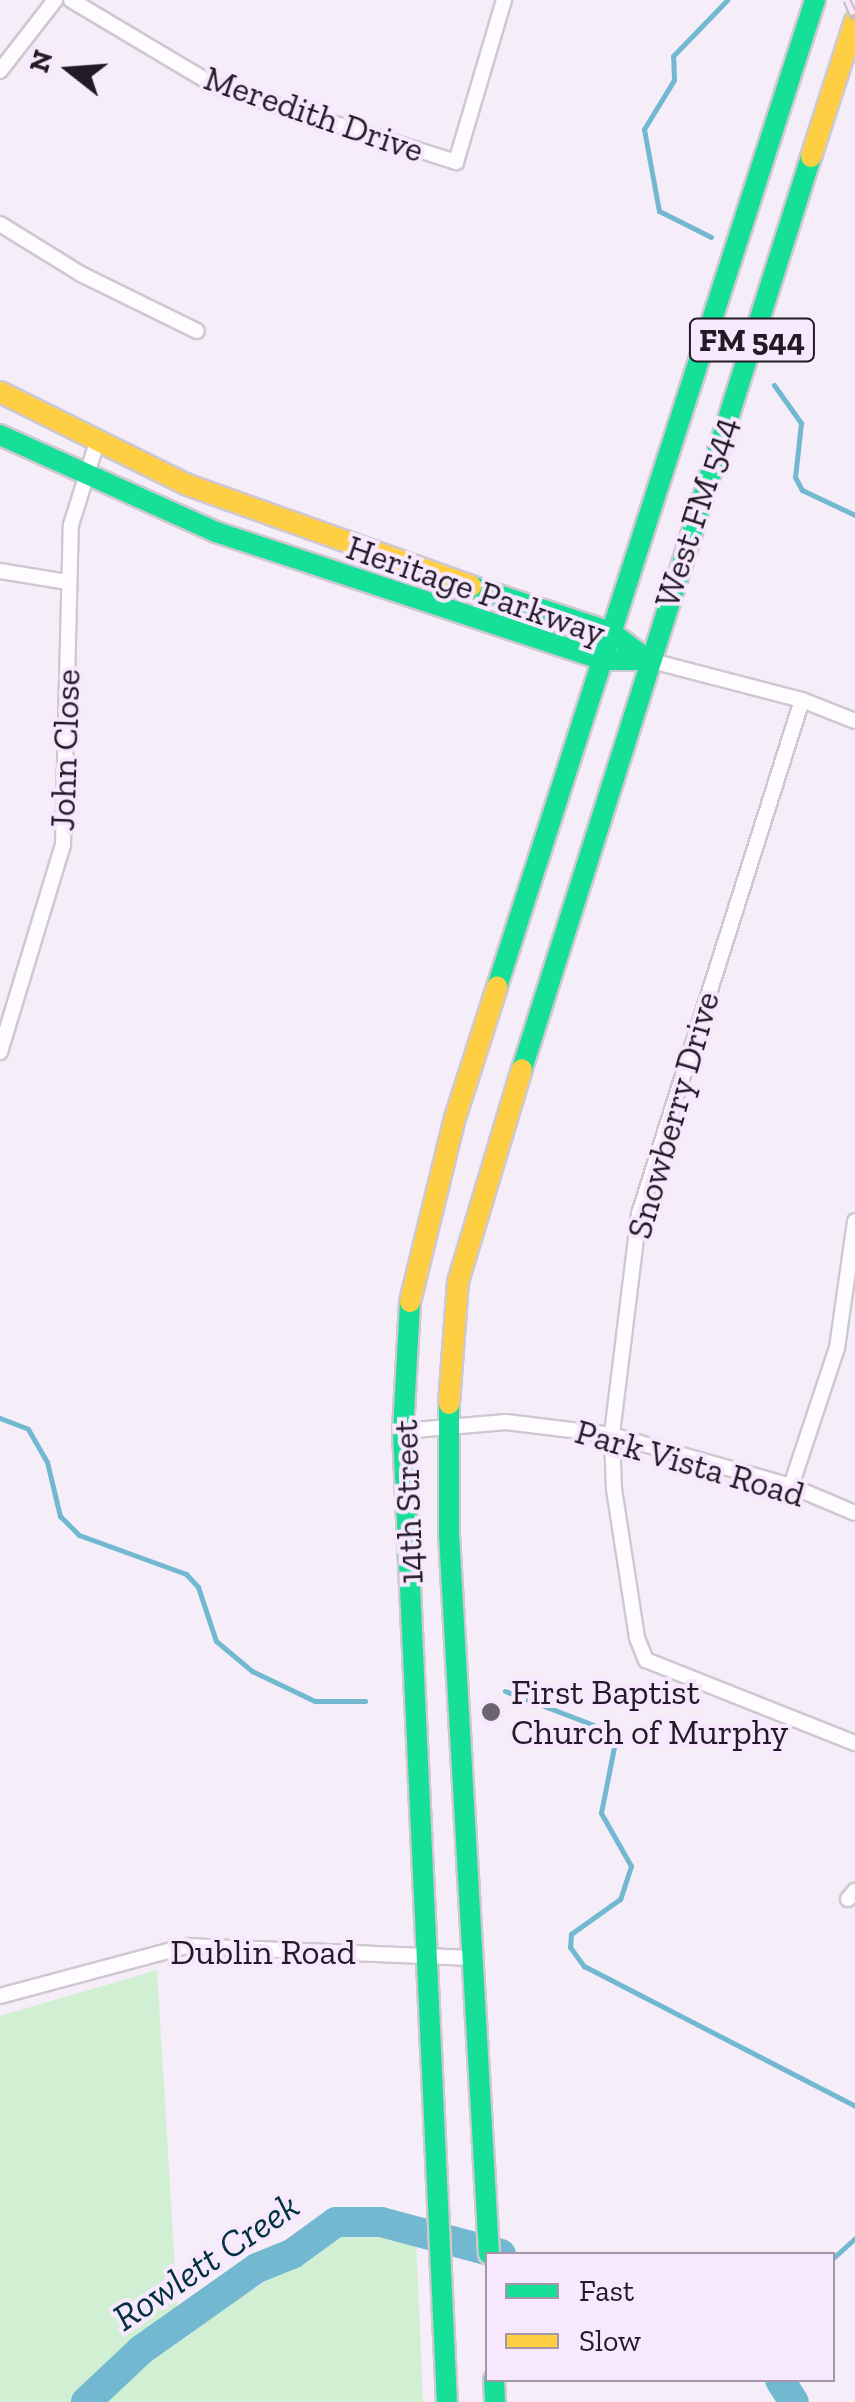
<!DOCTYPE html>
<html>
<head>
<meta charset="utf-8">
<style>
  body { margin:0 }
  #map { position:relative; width:855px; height:2402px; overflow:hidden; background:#f5edf8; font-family:"Zilla Slab",serif }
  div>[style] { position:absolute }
  .green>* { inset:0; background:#d0efd3 }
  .stream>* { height:5px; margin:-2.5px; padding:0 2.5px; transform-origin:2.5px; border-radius:2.5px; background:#72b8d1 }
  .river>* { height:30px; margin:-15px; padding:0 15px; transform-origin:15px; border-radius:15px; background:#72b8d1 }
  .roads { filter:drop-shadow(2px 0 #cfc8d2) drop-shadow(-2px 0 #cfc8d2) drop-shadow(0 2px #cfc8d2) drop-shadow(0 -2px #cfc8d2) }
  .street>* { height:14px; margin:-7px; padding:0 7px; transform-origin:7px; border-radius:7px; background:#fefcfe }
  .fast>* { height:20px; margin:-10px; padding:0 10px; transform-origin:10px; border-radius:10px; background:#16e098 }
  .slow>* { height:20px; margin:-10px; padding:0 10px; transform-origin:10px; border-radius:10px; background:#ffcf43 }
  .rail>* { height:9px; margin-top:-4.5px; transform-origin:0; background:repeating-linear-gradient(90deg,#f7e8fd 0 15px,#c1bfc2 0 30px); box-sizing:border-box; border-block:2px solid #c1bfc2 }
  .dots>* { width:28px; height:28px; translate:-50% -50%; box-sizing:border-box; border:5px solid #f7e8fd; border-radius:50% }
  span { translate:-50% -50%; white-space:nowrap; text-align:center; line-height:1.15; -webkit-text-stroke:8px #f7e8fd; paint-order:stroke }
  .shield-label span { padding:2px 8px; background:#f7e8fd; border:2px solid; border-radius:8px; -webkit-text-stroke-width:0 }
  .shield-label { font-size:32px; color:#221b25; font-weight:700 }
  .street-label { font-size:35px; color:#221b25 }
  .poi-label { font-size:35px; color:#221b25 }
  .left { translate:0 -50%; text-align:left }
  .water-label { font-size:38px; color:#01323f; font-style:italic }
  .legend { position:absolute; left:485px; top:2252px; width:350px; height:130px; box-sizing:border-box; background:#f7e8fd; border:2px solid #a296a7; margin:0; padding:12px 18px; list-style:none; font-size:30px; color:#221b25 }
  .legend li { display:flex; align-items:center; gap:20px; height:50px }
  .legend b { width:50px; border:2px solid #a296a7 }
  .north { position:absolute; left:20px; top:20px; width:100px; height:100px; -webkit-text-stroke:8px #f7e8fd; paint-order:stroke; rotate:287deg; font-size:28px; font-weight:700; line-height:40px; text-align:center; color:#221b25 }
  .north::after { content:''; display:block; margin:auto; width:35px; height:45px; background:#221b25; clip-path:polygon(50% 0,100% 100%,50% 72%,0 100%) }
</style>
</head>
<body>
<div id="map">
  <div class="green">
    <i style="clip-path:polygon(157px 1970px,179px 2336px,351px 2228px,416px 2238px,423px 2402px,0 2402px,0 2016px)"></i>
  </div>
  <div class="stream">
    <i style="left:711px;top:237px;width:58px;rotate:-153.4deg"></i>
    <i style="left:659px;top:211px;width:83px;rotate:-100.4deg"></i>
    <i style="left:644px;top:129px;width:57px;rotate:-58.5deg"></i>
    <i style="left:674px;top:80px;width:24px;rotate:-92deg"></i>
    <i style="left:673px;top:56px;width:78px;rotate:-46deg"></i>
    <i style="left:774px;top:385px;width:47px;rotate:54.6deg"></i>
    <i style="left:801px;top:423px;width:54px;rotate:96.3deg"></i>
    <i style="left:795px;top:477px;width:15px;rotate:62deg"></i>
    <i style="left:802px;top:490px;width:59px;rotate:25.3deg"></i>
    <i style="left:0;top:1418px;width:30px;rotate:21deg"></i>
    <i style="left:28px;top:1429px;width:38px;rotate:60deg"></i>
    <i style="left:47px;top:1462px;width:56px;rotate:76.5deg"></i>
    <i style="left:60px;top:1516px;width:27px;rotate:45deg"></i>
    <i style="left:79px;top:1535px;width:114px;rotate:20deg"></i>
    <i style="left:186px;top:1574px;width:18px;rotate:47deg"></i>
    <i style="left:198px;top:1587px;width:57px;rotate:71.6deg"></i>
    <i style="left:216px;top:1641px;width:47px;rotate:39.8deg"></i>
    <i style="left:252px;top:1671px;width:70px;rotate:25.5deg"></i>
    <i style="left:315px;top:1701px;width:50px"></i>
    <i style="left:505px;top:1691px;width:111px;rotate:21deg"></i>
    <i style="left:609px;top:1731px;width:13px;rotate:61deg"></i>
    <i style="left:615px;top:1742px;width:72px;rotate:101.2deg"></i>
    <i style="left:601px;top:1813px;width:61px;rotate:60.5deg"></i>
    <i style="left:631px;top:1866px;width:35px;rotate:108deg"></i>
    <i style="left:620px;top:1899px;width:60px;rotate:144.5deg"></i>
    <i style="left:571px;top:1934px;width:13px;rotate:94deg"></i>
    <i style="left:570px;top:1947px;width:24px;rotate:54deg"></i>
    <i style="left:584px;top:1966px;width:305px;rotate:27.3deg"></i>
    <i style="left:832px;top:2259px;width:31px;rotate:-42deg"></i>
  </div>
  <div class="river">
    <i style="left:780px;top:2380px;width:26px;rotate:58deg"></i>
    <i style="left:86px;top:2402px;width:76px;rotate:-43.4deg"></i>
    <i style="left:141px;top:2350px;width:142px;rotate:-35.3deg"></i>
    <i style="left:257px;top:2268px;width:38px;rotate:-22deg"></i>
    <i style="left:292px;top:2254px;width:54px;rotate:-36deg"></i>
    <i style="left:336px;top:2222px;width:45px"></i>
    <i style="left:381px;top:2222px;width:124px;rotate:14.9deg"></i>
  </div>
  <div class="roads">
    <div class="street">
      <i style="left:71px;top:0;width:168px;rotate:30.8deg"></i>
      <i style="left:215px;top:86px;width:253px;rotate:17.5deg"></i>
      <i style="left:456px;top:162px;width:169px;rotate:-73.5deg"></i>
      <i style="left:0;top:71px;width:90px;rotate:-52.2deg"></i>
      <i style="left:0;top:224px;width:95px;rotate:31.7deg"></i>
      <i style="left:81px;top:274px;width:129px;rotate:26.2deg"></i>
      <i style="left:0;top:571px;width:68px;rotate:9.3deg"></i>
      <i style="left:648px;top:660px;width:159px;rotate:14.6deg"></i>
      <i style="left:802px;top:700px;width:57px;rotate:21.6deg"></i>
      <i style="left:802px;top:700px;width:539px;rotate:107.59deg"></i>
      <i style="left:639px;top:1214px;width:223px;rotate:97deg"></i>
      <i style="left:612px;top:1435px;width:54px;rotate:87.9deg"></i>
      <i style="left:614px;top:1489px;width:151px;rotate:81.2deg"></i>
      <i style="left:637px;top:1638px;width:24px;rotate:68deg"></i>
      <i style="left:646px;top:1660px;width:225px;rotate:21.7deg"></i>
      <i style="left:0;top:1052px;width:216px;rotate:-73.1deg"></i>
      <i style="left:63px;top:845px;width:320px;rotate:-88.6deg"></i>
      <i style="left:71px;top:525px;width:87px;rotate:-72.6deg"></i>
      <i style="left:403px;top:1431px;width:103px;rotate:-5deg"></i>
      <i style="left:506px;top:1422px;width:107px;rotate:7deg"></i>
      <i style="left:612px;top:1435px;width:186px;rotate:15.9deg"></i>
      <i style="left:791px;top:1486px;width:69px;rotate:22.9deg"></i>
      <i style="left:791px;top:1486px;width:145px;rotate:-71.6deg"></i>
      <i style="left:837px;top:1348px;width:128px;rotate:-81.9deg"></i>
      <i style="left:848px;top:1899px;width:11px;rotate:-49deg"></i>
      <i style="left:0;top:1996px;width:193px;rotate:-15deg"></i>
      <i style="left:186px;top:1946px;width:285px;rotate:2.4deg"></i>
    </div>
    <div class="fast">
      <i style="left:0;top:435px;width:237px;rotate:24.2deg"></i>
      <i style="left:216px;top:532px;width:407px;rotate:18.3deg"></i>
      <i style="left:602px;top:660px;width:46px"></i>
      <i style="left:471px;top:586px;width:147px;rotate:18.2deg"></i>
      <i style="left:611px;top:632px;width:46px;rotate:37.1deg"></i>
      <i style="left:497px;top:987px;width:1037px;rotate:-72.14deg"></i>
      <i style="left:522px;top:1069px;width:957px;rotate:-72.42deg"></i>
      <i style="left:410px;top:1302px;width:129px;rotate:93.1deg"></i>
      <i style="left:403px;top:1431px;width:972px;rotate:87.41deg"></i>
      <i style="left:449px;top:1404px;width:130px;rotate:90deg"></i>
      <i style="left:449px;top:1534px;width:721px;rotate:86.82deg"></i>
      <i style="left:494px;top:2380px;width:22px;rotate:87deg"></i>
    </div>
    <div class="slow">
      <i style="left:811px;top:157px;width:143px;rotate:-72.1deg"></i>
      <i style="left:0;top:392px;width:207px;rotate:26.4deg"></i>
      <i style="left:185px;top:484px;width:304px;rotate:19.6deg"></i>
      <i style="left:410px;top:1302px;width:189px;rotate:-76.3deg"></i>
      <i style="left:455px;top:1118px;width:138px;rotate:-72.2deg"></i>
      <i style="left:449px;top:1404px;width:122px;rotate:-85.8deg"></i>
      <i style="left:458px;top:1282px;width:222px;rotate:-73.3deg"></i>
    </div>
  </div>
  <div class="rail">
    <i style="left:847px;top:0;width:20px;rotate:66deg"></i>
  </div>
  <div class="dots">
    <i style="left:491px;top:1712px;background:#6c646f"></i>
  </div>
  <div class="shield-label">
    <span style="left:752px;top:340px">FM 544</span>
  </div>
  <div class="street-label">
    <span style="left:314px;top:114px;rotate:19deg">Meredith Drive</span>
    <span style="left:696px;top:512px;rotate:-72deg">West FM 544</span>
    <span style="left:476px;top:590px;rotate:19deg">Heritage Parkway</span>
    <span style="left:65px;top:750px;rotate:-88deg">John Close</span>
    <span style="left:673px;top:1115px;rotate:-74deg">Snowberry Drive</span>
    <span style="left:690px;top:1463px;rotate:16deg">Park Vista Road</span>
    <span style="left:408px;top:1502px;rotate:-92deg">14th Street</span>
    <span style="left:263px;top:1952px">Dublin Road</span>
  </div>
  <div class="poi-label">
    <span class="left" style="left:511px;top:1712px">First Baptist<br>Church of Murphy</span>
  </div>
  <div class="water-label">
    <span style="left:206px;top:2262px;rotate:-34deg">Rowlett Creek</span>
  </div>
  <ul class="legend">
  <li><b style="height:12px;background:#16e098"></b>Fast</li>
  <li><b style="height:12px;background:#ffcf43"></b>Slow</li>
  </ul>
  <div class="north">N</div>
</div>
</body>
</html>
